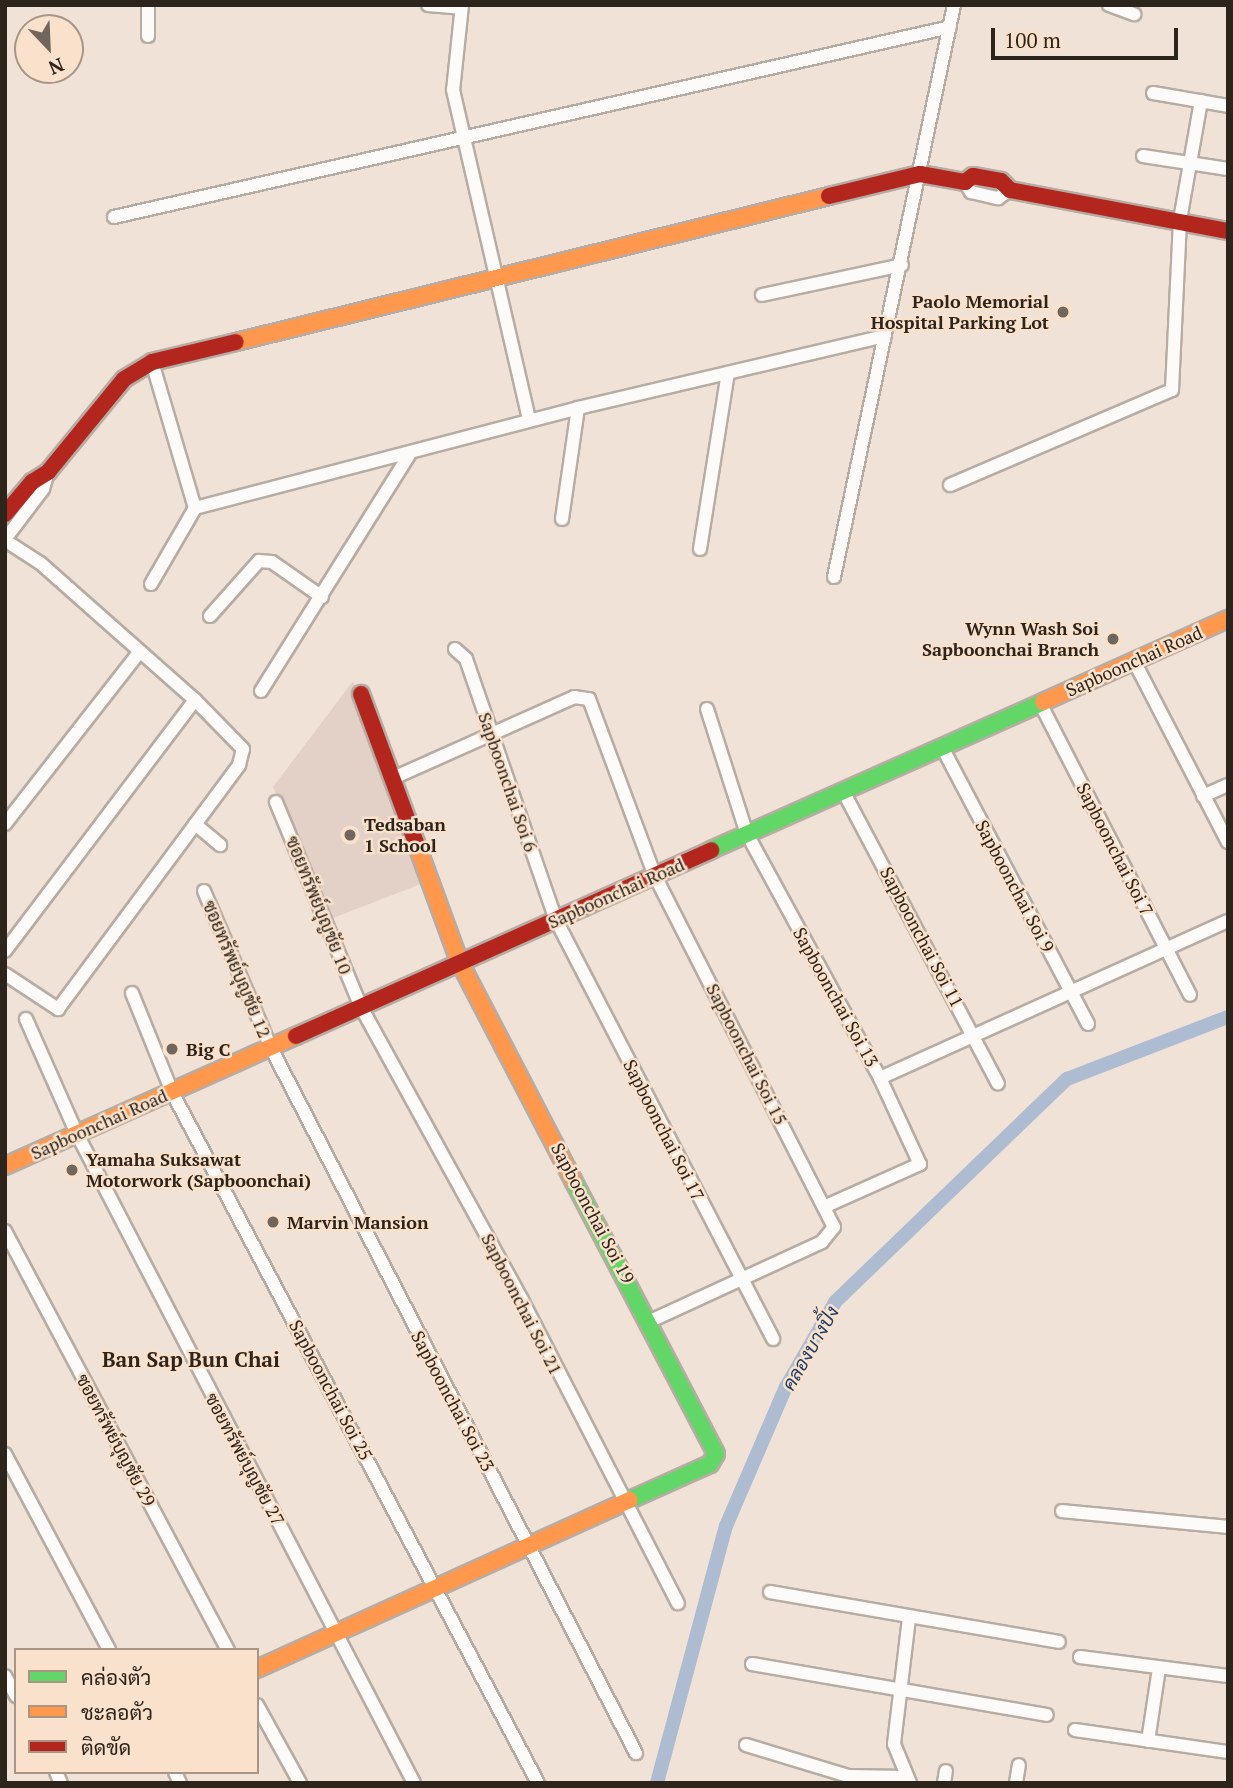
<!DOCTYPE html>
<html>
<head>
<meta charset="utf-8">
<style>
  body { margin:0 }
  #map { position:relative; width:1233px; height:1788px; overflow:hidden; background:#f0e2d6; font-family:"PT Serif",Sarabun,serif }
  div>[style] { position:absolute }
  .education>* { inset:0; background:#e3d0c6 }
  .canal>* { height:14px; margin:-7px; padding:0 7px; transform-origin:7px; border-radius:7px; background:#aebcd1 }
  .roads { filter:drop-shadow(2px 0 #b7aca3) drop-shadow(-2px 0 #b7aca3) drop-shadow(0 2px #b7aca3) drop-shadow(0 -2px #b7aca3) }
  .street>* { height:12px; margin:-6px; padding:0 6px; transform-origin:6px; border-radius:6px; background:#fdfbf9 }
  .fast>* { height:16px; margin:-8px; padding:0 8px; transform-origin:8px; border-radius:8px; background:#63d668 }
  .slow>* { height:16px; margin:-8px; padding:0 8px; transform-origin:8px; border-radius:8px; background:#ff974d }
  .jam>* { height:16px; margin:-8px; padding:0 8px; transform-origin:8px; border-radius:8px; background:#b3261e }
  .dots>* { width:19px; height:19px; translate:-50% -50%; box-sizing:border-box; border:4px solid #fae1cb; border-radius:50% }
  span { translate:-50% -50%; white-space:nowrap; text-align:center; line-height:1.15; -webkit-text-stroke:5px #fae1cb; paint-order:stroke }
  .poi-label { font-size:18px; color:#2d241c; font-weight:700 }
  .right { translate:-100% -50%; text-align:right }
  .left { translate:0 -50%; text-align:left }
  .street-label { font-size:18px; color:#2d241c }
  .water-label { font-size:19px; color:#193d6a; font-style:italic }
  .quarter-label { font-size:21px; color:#2d241c; font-weight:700 }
  .frame { position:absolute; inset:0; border:7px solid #2d241c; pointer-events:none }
  .legend { position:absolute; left:14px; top:1648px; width:245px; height:126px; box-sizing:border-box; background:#fae1cb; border:2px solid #a89585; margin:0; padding:9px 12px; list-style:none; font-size:21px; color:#2d241c }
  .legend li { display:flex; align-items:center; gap:14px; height:35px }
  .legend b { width:35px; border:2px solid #a89585 }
  .north { position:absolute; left:14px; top:14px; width:70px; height:70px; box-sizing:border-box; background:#fae1cb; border:2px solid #a89585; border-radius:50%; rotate:157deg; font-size:19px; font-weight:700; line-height:28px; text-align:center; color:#2d241c }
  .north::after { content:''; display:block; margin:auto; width:24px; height:32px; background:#71665d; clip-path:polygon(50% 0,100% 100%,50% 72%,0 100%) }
  .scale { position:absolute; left:991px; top:28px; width:187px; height:32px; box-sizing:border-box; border:4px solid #2d241c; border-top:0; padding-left:9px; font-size:21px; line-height:24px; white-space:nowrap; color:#2d241c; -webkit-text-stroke:5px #fae1cb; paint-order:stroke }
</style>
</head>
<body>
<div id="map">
  <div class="education">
    <i style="clip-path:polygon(353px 681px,426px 882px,328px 920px,273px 787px)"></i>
  </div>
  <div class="canal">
    <i style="left:657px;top:1783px;width:266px;rotate:-75deg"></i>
    <i style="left:726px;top:1526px;width:151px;rotate:-66.7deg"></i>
    <i style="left:786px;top:1387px;width:98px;rotate:-60deg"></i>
    <i style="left:835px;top:1302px;width:322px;rotate:-43.9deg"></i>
    <i style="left:1067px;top:1079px;width:173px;rotate:-21.1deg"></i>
  </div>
  <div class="roads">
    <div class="street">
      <i style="left:428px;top:5px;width:33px;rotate:5deg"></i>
      <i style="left:462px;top:5px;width:85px;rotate:96deg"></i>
      <i style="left:453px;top:90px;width:339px;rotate:77deg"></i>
      <i style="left:1109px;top:5px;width:27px;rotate:20deg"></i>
      <i style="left:148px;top:36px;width:31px;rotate:-90deg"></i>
      <i style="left:1153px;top:93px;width:76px;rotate:9.8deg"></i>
      <i style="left:1143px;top:156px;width:86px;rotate:8.7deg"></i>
      <i style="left:965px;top:182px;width:12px;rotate:59deg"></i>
      <i style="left:971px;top:192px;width:28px;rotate:13deg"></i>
      <i style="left:998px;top:198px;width:14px;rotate:-34deg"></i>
      <i style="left:114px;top:217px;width:857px;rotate:-12.8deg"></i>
      <i style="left:762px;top:295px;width:143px;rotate:-12.1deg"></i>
      <i style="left:152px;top:362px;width:152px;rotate:73.6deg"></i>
      <i style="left:195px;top:508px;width:396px;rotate:-14.6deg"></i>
      <i style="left:578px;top:408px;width:315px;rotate:-13.2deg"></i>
      <i style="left:950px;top:485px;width:241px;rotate:-23.2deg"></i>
      <i style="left:1172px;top:390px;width:170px;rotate:-87.3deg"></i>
      <i style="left:1180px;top:220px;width:121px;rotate:-80deg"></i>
      <i style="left:562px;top:519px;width:112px;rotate:-81.8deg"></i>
      <i style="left:9px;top:534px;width:56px;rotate:-52.9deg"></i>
      <i style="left:43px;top:489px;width:18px;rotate:-74deg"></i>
      <i style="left:700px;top:549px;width:178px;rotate:-81deg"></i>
      <i style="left:834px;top:577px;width:584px;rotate:-78.15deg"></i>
      <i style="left:151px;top:584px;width:88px;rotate:-59.9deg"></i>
      <i style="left:210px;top:616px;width:74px;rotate:-48.3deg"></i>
      <i style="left:259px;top:561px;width:13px;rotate:4deg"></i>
      <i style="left:272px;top:562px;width:61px;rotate:35deg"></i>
      <i style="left:455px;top:649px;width:15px;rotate:42deg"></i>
      <i style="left:466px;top:659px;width:276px;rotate:71deg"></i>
      <i style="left:556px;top:920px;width:472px;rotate:62.6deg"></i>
      <i style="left:1134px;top:661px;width:204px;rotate:62.6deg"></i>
      <i style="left:261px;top:691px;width:279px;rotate:-57.9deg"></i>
      <i style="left:1040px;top:703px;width:328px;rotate:62.8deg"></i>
      <i style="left:707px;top:709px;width:131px;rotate:72.3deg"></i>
      <i style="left:747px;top:834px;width:278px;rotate:61.4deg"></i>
      <i style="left:880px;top:1078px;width:95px;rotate:65.1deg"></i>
      <i style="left:920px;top:1164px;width:103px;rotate:155.9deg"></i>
      <i style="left:942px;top:747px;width:313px;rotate:62.2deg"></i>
      <i style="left:391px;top:779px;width:201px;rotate:-24.1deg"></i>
      <i style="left:574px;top:697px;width:15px;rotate:8deg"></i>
      <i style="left:589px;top:699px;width:189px;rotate:69.6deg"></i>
      <i style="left:655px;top:876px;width:394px;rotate:63deg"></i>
      <i style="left:834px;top:1227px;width:19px;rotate:129deg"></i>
      <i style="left:822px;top:1242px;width:189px;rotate:155.3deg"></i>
      <i style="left:843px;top:791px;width:331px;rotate:62.1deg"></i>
      <i style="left:1203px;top:796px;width:27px;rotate:-24deg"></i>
      <i style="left:276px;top:802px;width:222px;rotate:67.5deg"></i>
      <i style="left:361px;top:1007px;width:334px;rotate:61.2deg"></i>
      <i style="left:522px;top:1300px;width:341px;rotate:62.8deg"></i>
      <i style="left:5px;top:824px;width:219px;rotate:-52deg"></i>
      <i style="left:195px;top:824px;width:33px;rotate:40deg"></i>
      <i style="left:204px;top:891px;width:171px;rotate:66.9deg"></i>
      <i style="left:271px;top:1048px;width:794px;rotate:62.63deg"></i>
      <i style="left:5px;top:951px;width:315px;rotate:-52.9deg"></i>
      <i style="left:5px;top:974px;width:64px;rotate:33.4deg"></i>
      <i style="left:58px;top:1009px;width:304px;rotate:-53.4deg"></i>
      <i style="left:239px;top:765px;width:16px;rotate:-76deg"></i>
      <i style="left:243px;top:749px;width:69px;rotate:-134.4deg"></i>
      <i style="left:195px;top:700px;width:207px;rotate:-138.5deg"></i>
      <i style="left:40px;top:563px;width:35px;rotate:-147deg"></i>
      <i style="left:132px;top:993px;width:107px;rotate:68deg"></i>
      <i style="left:172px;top:1092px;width:782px;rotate:62.09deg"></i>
      <i style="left:26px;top:1019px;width:126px;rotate:66.1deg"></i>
      <i style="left:77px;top:1134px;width:731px;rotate:62.56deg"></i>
      <i style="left:880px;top:1078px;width:382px;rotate:-24.3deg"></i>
      <i style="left:5px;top:1231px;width:475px;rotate:62deg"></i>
      <i style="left:5px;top:1454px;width:222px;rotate:62deg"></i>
      <i style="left:1062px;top:1511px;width:167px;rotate:5.5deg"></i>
      <i style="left:770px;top:1592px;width:293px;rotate:9.8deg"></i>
      <i style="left:909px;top:1618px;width:127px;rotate:96.8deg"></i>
      <i style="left:894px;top:1744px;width:42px;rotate:67.7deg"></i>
      <i style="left:1080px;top:1657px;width:149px;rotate:7.3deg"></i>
      <i style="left:752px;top:1664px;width:299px;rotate:9.8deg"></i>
      <i style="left:5px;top:1676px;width:23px;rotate:61deg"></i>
      <i style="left:257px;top:1705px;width:89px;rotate:61.1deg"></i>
      <i style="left:1075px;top:1730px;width:155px;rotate:8.2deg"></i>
      <i style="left:1148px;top:1741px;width:74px;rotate:-81.4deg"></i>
      <i style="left:746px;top:1745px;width:107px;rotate:16.9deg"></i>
      <i style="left:848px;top:1776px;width:56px;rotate:1deg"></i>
      <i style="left:56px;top:1772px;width:12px;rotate:66deg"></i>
      <i style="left:175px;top:1772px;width:12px;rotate:66deg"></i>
      <i style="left:944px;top:1783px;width:12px;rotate:-81deg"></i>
      <i style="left:1016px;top:1783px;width:18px;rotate:-81deg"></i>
    </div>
    <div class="fast">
      <i style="left:711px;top:850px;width:363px;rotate:-24deg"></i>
      <i style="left:573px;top:1180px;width:309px;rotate:62.4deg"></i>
      <i style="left:716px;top:1454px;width:12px;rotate:121deg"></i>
      <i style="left:710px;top:1464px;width:88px;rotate:155.8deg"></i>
    </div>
    <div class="slow">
      <i style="left:236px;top:342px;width:611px;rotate:-13.83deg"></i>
      <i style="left:1043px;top:702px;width:203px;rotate:-24.2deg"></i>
      <i style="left:416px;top:843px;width:128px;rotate:69.9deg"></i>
      <i style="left:460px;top:963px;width:245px;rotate:62.5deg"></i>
      <i style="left:5px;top:1166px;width:319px;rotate:-24.1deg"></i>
      <i style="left:257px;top:1669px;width:409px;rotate:-24.4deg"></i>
    </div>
    <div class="jam">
      <i style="left:829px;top:196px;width:94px;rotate:-13.6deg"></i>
      <i style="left:920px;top:174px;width:46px;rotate:10.1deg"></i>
      <i style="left:965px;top:182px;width:10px;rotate:-37deg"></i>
      <i style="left:973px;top:176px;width:28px;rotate:10deg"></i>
      <i style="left:1001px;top:181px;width:13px;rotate:45deg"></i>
      <i style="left:1010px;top:190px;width:222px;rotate:10.7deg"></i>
      <i style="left:5px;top:514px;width:42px;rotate:-49.8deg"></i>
      <i style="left:32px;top:482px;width:19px;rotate:-32deg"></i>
      <i style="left:48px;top:472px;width:120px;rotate:-50.7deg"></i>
      <i style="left:124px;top:379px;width:33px;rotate:-31deg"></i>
      <i style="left:152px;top:362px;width:86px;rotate:-13.4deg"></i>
      <i style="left:361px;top:694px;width:159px;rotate:69.7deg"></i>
      <i style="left:296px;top:1036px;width:455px;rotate:-24.1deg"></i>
    </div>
  </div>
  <div class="dots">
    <i style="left:1063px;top:312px;background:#71665d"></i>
    <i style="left:1113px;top:639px;background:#71665d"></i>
    <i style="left:350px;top:835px;background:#71665d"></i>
    <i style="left:172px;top:1049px;background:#71665d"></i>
    <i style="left:72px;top:1170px;background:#71665d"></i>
    <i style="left:273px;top:1222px;background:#71665d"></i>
  </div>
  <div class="poi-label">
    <span class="right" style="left:1049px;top:312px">Paolo Memorial<br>Hospital Parking Lot</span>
    <span class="right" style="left:1099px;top:639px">Wynn Wash Soi<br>Sapboonchai Branch</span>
    <span class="left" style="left:364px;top:835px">Tedsaban<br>1 School</span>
    <span class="left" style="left:186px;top:1049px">Big C</span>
    <span class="left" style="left:86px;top:1170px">Yamaha Suksawat<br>Motorwork (Sapboonchai)</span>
    <span class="left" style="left:287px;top:1222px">Marvin Mansion</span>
  </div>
  <div class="street-label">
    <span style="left:1134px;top:661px;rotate:-24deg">Sapboonchai Road</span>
    <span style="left:508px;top:782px;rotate:71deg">Sapboonchai Soi 6</span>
    <span style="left:1115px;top:849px;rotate:63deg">Sapboonchai Soi 7</span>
    <span style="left:1015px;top:886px;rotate:62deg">Sapboonchai Soi 9</span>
    <span style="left:616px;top:893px;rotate:-24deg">Sapboonchai Road</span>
    <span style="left:319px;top:905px;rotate:68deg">ซอยทรัพย์บุญชัย 10</span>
    <span style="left:922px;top:937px;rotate:62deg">Sapboonchai Soi 11</span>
    <span style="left:237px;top:969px;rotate:67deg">ซอยทรัพย์บุญชัย 12</span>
    <span style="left:836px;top:997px;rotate:61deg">Sapboonchai Soi 13</span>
    <span style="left:747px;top:1054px;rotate:63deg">Sapboonchai Soi 15</span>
    <span style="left:99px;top:1124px;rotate:-24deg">Sapboonchai Road</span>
    <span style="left:664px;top:1130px;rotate:63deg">Sapboonchai Soi 17</span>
    <span style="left:593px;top:1213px;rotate:62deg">Sapboonchai Soi 19</span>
    <span style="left:522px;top:1304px;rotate:63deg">Sapboonchai Soi 21</span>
    <span style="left:331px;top:1390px;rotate:62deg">Sapboonchai Soi 25</span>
    <span style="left:453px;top:1401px;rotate:62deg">Sapboonchai Soi 23</span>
    <span style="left:116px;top:1440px;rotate:62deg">ซอยทรัพย์บุญชัย 29</span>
    <span style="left:245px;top:1459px;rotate:62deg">ซอยทรัพย์บุญชัย 27</span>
  </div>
  <div class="water-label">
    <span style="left:810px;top:1348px;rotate:-60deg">คลองบางปิ้ง</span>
  </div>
  <div class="quarter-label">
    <span style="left:191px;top:1359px">Ban Sap Bun Chai</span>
  </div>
  <div class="frame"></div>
  <ul class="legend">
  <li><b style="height:9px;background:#63d668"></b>คล่องตัว</li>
  <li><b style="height:9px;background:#ff974d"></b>ชะลอตัว</li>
  <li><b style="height:9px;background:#b3261e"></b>ติดขัด</li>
  </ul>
  <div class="north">N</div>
  <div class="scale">100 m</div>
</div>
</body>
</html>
